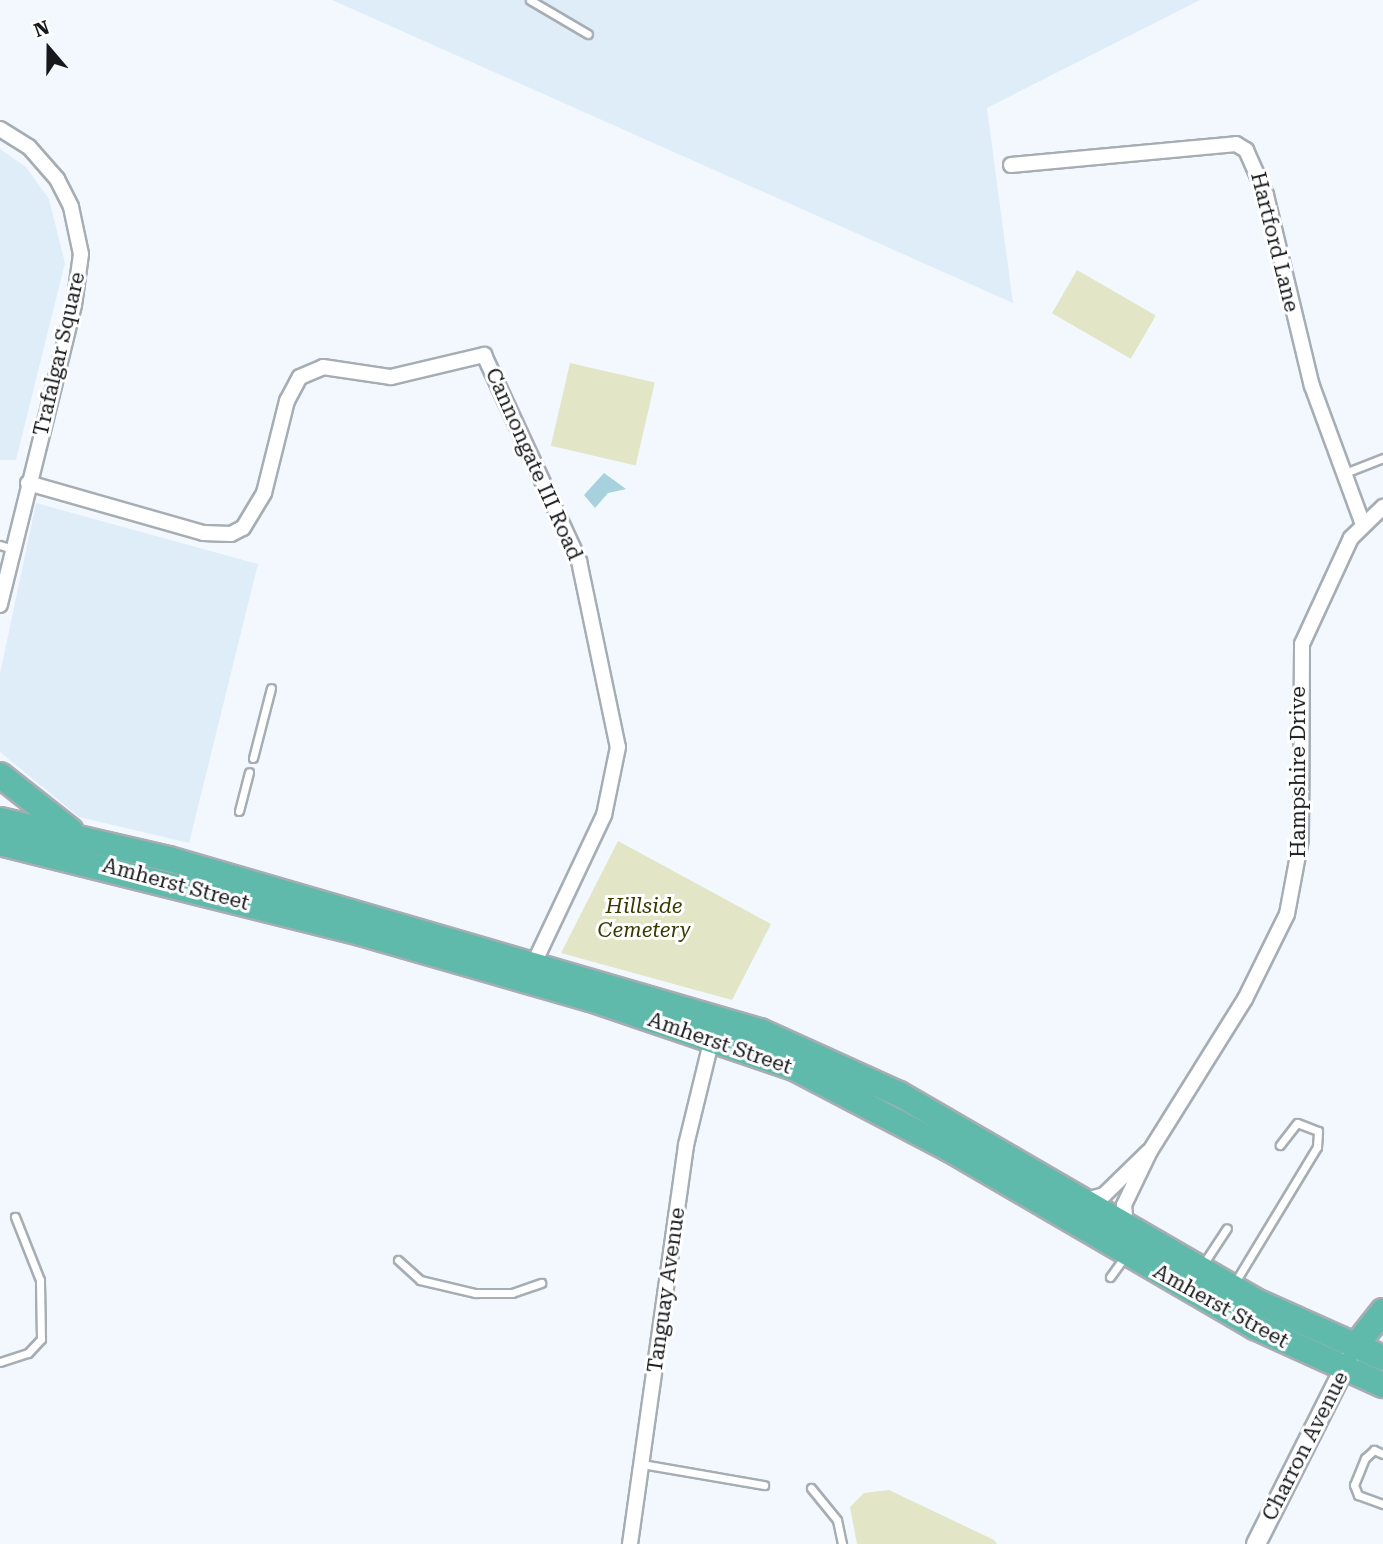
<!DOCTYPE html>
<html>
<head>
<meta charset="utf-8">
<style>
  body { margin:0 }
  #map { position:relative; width:1383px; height:1544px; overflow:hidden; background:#f2f8fe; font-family:"Roboto Serif",serif }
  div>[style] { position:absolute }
  .built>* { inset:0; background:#dfedf9 }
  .green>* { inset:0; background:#e2e5c6; transform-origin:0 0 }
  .water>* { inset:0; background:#a7d1dc }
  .roads { filter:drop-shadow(2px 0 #a6adb3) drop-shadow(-2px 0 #a6adb3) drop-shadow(0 2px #a6adb3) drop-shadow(0 -2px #a6adb3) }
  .service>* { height:7px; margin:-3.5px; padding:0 3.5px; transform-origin:3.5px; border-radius:3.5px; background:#fff }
  .minor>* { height:14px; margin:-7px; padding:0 7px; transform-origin:7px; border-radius:7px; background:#fff }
  .tertiary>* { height:18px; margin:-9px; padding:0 9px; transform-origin:9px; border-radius:9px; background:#fff }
  .trunk>* { height:24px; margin:-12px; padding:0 12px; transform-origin:12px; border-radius:12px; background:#60baab }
  span { translate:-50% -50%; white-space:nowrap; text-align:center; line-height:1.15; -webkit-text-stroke:6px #fff; paint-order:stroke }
  .street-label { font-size:21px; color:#16181b }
  .park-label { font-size:21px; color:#393b00; font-style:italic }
  .north { position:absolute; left:14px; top:14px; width:70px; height:70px; -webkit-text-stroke:5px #fff; paint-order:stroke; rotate:340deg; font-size:19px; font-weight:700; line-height:28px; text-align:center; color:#16181b }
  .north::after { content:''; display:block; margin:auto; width:24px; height:32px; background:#16181b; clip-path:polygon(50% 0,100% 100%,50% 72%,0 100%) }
</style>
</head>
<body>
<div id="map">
  <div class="built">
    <i style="clip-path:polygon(332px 0,1200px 0,987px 108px,1013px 303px)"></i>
    <i style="clip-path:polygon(0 149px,26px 167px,49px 199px,65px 263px,16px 460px,0 460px)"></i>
    <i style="clip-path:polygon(36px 503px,258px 564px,189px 843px,79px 817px,0 752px,0 674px)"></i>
  </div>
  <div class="green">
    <i style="left:1077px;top:270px;width:91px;height:50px;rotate:30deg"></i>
    <i style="left:570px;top:363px;width:87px;height:85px;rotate:13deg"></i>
    <i style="clip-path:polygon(618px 841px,771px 924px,732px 1000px,561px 953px)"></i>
    <i style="clip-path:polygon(889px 1490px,994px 1540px,997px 1544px,857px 1544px,850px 1507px,864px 1493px)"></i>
  </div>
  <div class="water">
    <i style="clip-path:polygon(604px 473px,626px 489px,608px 493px,595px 508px,584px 495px)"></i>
  </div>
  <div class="roads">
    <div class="service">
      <i style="left:530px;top:0;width:67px;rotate:30.4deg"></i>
      <i style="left:1345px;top:473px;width:41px;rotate:-21.5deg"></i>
      <i style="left:0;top:545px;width:14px;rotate:17deg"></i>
      <i style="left:253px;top:758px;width:72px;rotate:-75.6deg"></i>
      <i style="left:239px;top:811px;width:40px;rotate:-75.6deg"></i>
      <i style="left:398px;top:1260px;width:30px;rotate:42deg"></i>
      <i style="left:420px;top:1280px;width:57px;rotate:13.3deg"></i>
      <i style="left:475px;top:1293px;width:37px"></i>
      <i style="left:512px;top:1293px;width:31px;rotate:-19deg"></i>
      <i style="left:1202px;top:1266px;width:45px;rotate:-56.7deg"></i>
      <i style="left:1110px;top:1277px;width:27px;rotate:-54deg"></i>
      <i style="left:1234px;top:1284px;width:160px;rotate:-58.8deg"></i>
      <i style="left:1317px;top:1147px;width:16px;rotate:-86deg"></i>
      <i style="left:1318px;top:1131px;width:22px;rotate:-159deg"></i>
      <i style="left:1297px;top:1123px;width:28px;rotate:128deg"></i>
      <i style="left:0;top:1362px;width:29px;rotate:-18deg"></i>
      <i style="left:28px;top:1353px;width:19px;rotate:-47deg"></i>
      <i style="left:41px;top:1339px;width:59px;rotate:-91deg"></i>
      <i style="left:40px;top:1280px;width:68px;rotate:-111.6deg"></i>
      <i style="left:1383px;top:1454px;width:10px;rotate:-156deg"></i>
      <i style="left:1374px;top:1450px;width:12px;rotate:138deg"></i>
      <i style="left:1365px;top:1458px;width:29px;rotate:112deg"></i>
      <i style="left:1354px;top:1485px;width:11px;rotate:68deg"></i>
      <i style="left:1358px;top:1495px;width:27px;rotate:20deg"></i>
      <i style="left:642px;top:1464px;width:124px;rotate:9.8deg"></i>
      <i style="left:811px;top:1488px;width:41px;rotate:50.9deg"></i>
      <i style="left:837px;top:1520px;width:25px;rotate:78deg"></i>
    </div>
    <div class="minor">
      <i style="left:0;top:129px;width:34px;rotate:32deg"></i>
      <i style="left:29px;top:147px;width:43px;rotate:48.8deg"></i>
      <i style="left:57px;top:179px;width:31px;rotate:63deg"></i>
      <i style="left:71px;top:207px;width:48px;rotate:78deg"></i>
      <i style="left:81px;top:254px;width:51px;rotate:97.8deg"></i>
      <i style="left:74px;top:305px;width:309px;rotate:103.9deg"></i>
      <i style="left:1011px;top:165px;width:226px;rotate:-5.3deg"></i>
      <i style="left:1236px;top:144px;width:12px;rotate:31deg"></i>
      <i style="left:1246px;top:150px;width:49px;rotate:66deg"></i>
      <i style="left:1266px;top:195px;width:196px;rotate:76.5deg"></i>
      <i style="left:1312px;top:386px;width:145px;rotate:69.8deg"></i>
      <i style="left:28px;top:483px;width:182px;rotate:15.9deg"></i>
      <i style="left:203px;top:533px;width:28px;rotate:2deg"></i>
      <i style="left:231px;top:534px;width:13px;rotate:-27deg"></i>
      <i style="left:243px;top:528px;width:41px;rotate:-59deg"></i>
      <i style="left:264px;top:493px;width:95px;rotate:-76deg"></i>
      <i style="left:287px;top:401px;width:27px;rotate:-62deg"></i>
      <i style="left:300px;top:377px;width:25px;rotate:-23deg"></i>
      <i style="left:323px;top:367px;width:69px;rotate:8.4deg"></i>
      <i style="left:391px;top:377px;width:96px;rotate:-13.3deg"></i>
      <i style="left:484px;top:355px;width:227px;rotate:65.2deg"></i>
      <i style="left:579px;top:561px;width:190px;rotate:78.2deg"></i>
      <i style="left:618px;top:747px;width:69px;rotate:101.6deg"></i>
      <i style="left:604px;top:815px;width:161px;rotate:115.3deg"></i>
      <i style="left:1083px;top:1201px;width:22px;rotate:-16deg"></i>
      <i style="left:1104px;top:1195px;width:62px;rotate:-44.3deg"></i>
      <i style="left:1126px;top:1227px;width:22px;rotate:-95deg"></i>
      <i style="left:1124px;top:1205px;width:60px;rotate:-64.3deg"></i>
      <i style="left:1150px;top:1151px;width:179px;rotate:-58deg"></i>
      <i style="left:1245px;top:999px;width:95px;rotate:-63.7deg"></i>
      <i style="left:1287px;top:914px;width:76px;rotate:-79.4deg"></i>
      <i style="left:1301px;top:839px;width:195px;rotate:-89.7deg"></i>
      <i style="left:1302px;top:644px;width:117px;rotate:-65.2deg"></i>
      <i style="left:1351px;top:538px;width:45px;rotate:-44.1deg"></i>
      <i style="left:630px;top:1544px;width:403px;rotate:-82deg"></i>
      <i style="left:686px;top:1145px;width:110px;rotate:-76.3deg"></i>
    </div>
    <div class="tertiary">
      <i style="left:1256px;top:1544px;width:209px;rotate:-63.3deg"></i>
    </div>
    <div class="trunk">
      <i style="left:0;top:775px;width:90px;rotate:38.3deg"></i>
      <i style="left:0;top:820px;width:173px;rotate:13deg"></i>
      <i style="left:169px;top:859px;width:616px;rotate:16.23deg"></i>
      <i style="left:760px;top:1031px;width:153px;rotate:24.4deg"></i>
      <i style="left:899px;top:1094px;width:410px;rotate:30.1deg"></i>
      <i style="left:1254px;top:1300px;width:141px;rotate:24.2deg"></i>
      <i style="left:0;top:843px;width:371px;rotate:14deg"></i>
      <i style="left:360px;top:933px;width:239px;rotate:16deg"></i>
      <i style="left:590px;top:999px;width:215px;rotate:18.7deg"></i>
      <i style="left:794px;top:1068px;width:175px;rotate:27.6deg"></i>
      <i style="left:949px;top:1149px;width:354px;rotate:30.2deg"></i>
      <i style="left:1255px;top:1327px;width:141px;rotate:24.4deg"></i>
      <i style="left:1354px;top:1348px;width:47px;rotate:-51.9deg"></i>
    </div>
  </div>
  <div class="street-label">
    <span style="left:1275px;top:242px;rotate:76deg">Hartford Lane</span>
    <span style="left:59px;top:354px;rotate:-77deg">Trafalgar Square</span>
    <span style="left:534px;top:464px;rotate:66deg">Cannongate III Road</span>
    <span style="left:1298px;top:772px;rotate:-90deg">Hampshire Drive</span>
    <span style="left:176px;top:884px;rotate:15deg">Amherst Street</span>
    <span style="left:720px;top:1043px;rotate:19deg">Amherst Street</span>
    <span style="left:666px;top:1290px;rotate:-82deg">Tanguay Avenue</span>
    <span style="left:1221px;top:1306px;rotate:29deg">Amherst Street</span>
    <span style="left:1305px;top:1446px;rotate:-63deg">Charron Avenue</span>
  </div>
  <div class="park-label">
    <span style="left:644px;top:918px">Hillside<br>Cemetery</span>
  </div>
  <div class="north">N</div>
</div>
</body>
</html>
